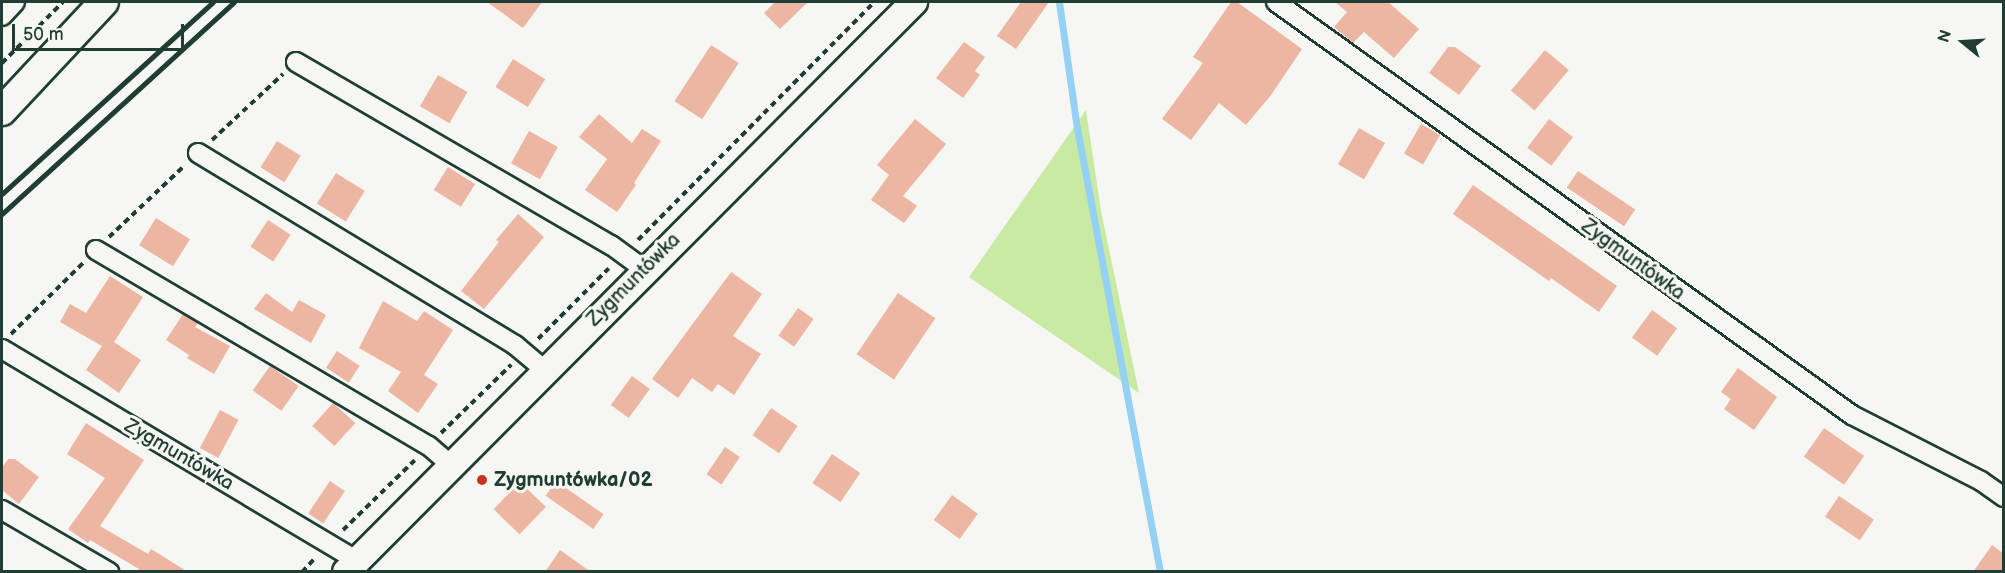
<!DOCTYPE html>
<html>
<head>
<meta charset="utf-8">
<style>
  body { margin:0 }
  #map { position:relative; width:2005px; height:573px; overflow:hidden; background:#f6f6f2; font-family:"Balsamiq Sans",sans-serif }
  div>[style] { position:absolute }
  .green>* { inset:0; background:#c8eaa3 }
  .stream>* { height:7px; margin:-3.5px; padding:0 3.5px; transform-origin:3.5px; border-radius:3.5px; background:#95d0f5 }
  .building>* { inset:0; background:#edb6a2; transform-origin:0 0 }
  .path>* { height:4px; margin-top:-2px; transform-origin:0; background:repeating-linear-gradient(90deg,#1f3d34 0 6px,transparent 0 10.5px) }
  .roads { filter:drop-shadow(2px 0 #1f3d34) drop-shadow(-2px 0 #1f3d34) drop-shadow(0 2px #1f3d34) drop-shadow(0 -2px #1f3d34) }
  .street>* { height:18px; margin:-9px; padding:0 9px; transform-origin:9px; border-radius:9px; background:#f6f6f2 }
  .secondary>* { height:26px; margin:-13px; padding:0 13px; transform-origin:13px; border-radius:13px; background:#f6f6f2 }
  .primary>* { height:28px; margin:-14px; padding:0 14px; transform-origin:14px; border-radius:14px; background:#f6f6f2 }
  .rail>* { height:4.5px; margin:-2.25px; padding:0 2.25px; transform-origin:2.25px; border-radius:2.25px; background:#1f3d34 }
  .dots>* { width:16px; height:16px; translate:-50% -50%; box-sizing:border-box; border:3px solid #f6f6f2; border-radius:50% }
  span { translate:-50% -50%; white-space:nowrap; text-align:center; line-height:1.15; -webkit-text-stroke:6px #f6f6f2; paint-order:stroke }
  .street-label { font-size:20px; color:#1f3d34 }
  .poi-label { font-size:20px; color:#1f3d34; font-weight:700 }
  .left { translate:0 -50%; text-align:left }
  .frame { position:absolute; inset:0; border:3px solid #1f3d34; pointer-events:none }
  .north { position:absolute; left:1933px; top:12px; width:60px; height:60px; -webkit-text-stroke:4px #f6f6f2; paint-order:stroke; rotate:288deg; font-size:16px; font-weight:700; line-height:24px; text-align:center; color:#1f3d34 }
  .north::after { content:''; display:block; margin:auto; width:21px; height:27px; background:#1f3d34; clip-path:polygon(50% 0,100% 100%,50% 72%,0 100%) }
  .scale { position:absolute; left:12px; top:24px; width:172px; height:27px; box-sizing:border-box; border:3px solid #1f3d34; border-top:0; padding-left:8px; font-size:18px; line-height:21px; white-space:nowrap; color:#1f3d34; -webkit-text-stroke:4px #f6f6f2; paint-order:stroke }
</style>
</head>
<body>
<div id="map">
  <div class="green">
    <i style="clip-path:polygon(1086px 110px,1101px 211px,1139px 393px,969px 277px)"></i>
  </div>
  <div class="stream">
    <i style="left:1059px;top:2px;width:127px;rotate:81.9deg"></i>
    <i style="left:1077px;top:128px;width:452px;rotate:79.4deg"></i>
  </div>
  <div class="building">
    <i style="clip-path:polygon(487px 2px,542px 2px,523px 28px)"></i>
    <i style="clip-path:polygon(775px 2px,808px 2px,780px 29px,764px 13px)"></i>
    <i style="clip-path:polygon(1021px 2px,1049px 2px,1016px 49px,997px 36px)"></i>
    <i style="clip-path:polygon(1231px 2px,1237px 2px,1302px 49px,1271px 95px,1246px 125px,1219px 103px,1191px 140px,1162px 119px,1203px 63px,1193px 57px)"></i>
    <i style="clip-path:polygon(1335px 2px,1388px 2px,1419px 29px,1394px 58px,1364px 32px,1353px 43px,1334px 27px,1347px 12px)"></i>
    <i style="clip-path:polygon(964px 42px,985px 57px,975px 71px,980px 75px,963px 98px,936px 78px)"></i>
    <i style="left:711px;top:45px;width:33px;height:67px;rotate:33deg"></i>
    <i style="clip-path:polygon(1448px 47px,1455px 47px,1481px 66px,1459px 95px,1429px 73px)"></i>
    <i style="left:1545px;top:50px;width:31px;height:53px;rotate:40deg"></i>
    <i style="left:513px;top:59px;width:38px;height:33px;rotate:32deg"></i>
    <i style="left:438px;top:75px;width:34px;height:36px;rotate:30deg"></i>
    <i style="clip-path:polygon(599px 114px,632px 143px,642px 129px,661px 141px,634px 183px,636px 185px,617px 212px,585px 190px,607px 159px,579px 137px)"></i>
    <i style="clip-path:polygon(915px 119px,946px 144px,903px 196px,917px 206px,904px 223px,871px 200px,889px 175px,877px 165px)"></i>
    <i style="left:1549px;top:119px;width:30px;height:36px;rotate:37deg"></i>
    <i style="left:1421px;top:124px;width:22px;height:34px;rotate:30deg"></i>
    <i style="left:1359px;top:128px;width:30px;height:42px;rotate:30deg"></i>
    <i style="left:529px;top:131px;width:33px;height:37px;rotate:29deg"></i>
    <i style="left:277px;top:141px;width:28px;height:31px;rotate:32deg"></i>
    <i style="left:448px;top:167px;width:32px;height:27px;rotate:32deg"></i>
    <i style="left:1578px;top:171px;width:69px;height:20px;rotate:34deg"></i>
    <i style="left:336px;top:173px;width:34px;height:36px;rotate:32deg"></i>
    <i style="clip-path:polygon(1473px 185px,1617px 286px,1599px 312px,1551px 278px,1549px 281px,1453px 214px)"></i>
    <i style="clip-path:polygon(518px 214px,544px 237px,484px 309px,461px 291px,499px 242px,496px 240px)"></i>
    <i style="left:156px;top:218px;width:40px;height:32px;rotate:32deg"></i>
    <i style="left:268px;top:220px;width:27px;height:32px;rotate:33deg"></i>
    <i style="clip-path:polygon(731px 272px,762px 294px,733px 336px,761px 354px,734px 395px,718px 384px,712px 392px,692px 378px,678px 398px,652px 379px)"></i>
    <i style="clip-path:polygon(110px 276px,143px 297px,114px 342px,141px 360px,119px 393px,86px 370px,102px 346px,60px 322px,70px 304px,86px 313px)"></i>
    <i style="clip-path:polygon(266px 293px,292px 312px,299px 300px,326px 315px,311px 343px,254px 309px)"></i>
    <i style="left:898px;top:293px;width:45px;height:74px;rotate:34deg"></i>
    <i style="clip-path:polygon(383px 301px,417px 321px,424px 311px,453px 330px,424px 375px,438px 384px,418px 413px,388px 391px,401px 372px,359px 348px)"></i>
    <i style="left:798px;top:308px;width:19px;height:34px;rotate:35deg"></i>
    <i style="left:1652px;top:310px;width:31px;height:34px;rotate:36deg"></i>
    <i style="clip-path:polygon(183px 314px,198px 323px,195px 327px,230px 346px,214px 374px,187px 358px,189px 355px,166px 340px)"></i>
    <i style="left:337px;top:351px;width:27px;height:20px;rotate:33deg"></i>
    <i style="left:270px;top:366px;width:35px;height:30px;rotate:35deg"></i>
    <i style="clip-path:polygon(1738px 368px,1777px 397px,1754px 430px,1724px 409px,1731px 399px,1721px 392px)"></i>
    <i style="left:632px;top:376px;width:22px;height:36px;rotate:36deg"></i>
    <i style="left:333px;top:403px;width:30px;height:31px;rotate:42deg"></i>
    <i style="left:771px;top:408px;width:32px;height:33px;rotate:34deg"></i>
    <i style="left:220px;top:410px;width:21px;height:43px;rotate:28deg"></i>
    <i style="clip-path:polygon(86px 423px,144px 460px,100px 526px,148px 554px,151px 549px,188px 572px,138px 572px,139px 569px,90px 540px,88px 543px,68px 529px,105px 478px,67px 454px)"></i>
    <i style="left:1824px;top:428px;width:49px;height:35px;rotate:35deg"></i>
    <i style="left:725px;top:447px;width:18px;height:33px;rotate:34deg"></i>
    <i style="left:832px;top:454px;width:34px;height:35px;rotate:34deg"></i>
    <i style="clip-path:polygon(8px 459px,15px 459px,39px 477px,19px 504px,2px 490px,2px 468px)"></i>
    <i style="left:330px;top:481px;width:18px;height:39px;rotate:34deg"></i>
    <i style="left:556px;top:481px;width:58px;height:18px;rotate:35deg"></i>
    <i style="left:520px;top:482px;width:36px;height:38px;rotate:44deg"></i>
    <i style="left:952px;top:495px;width:32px;height:31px;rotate:36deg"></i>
    <i style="left:1839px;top:496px;width:42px;height:25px;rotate:34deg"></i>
    <i style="clip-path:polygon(1992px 545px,2004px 554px,2004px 572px,1973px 572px)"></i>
    <i style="clip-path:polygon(560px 550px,591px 572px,545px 572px)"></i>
  </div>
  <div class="path">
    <i style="left:2px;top:63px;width:86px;rotate:-45deg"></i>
    <i style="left:212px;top:140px;width:97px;rotate:-42.9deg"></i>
    <i style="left:109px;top:237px;width:103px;rotate:-43.4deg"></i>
    <i style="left:638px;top:240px;width:335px;rotate:-45.2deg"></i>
    <i style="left:11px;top:334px;width:101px;rotate:-44.6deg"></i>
    <i style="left:538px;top:339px;width:100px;rotate:-45deg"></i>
    <i style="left:441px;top:433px;width:98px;rotate:-44.2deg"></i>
    <i style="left:343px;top:530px;width:100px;rotate:-44.2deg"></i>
    <i style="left:302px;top:572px;width:18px;rotate:-47deg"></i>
  </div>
  <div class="roads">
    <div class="street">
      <i style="left:1276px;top:2px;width:709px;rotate:35.64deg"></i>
      <i style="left:1852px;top:415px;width:145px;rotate:27.1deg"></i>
      <i style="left:1981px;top:481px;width:28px;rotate:35deg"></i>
      <i style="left:2px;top:16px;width:19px;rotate:-47deg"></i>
      <i style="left:296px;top:62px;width:364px;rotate:30.2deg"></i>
      <i style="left:611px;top:245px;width:42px;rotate:36.3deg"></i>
      <i style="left:198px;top:153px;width:371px;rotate:31.2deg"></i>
      <i style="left:515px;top:345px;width:39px;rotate:40deg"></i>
      <i style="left:96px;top:250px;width:386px;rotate:30.5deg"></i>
      <i style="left:429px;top:446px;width:32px;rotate:41deg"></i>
      <i style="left:2px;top:349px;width:413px;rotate:30.8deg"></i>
      <i style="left:2px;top:510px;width:124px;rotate:30.1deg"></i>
    </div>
    <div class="secondary">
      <i style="left:346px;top:572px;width:805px;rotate:-45.1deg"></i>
    </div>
    <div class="primary">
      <i style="left:2px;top:111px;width:149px;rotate:-46.9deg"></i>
    </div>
  </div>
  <div class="rail">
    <i style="left:2px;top:194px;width:285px;rotate:-42.3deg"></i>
    <i style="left:2px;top:214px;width:314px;rotate:-42.4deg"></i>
  </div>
  <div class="dots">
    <i style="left:482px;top:480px;background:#c8321e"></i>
  </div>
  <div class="street-label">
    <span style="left:1633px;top:260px;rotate:36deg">Zygmuntówka</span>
    <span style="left:634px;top:280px;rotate:-45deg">Zygmuntówka</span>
    <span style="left:179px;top:455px;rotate:30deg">Zygmuntówka</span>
  </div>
  <div class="poi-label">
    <span class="left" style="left:494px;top:480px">Zygmuntówka/02</span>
  </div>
  <div class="frame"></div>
  <div class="north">N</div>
  <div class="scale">50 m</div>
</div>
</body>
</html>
